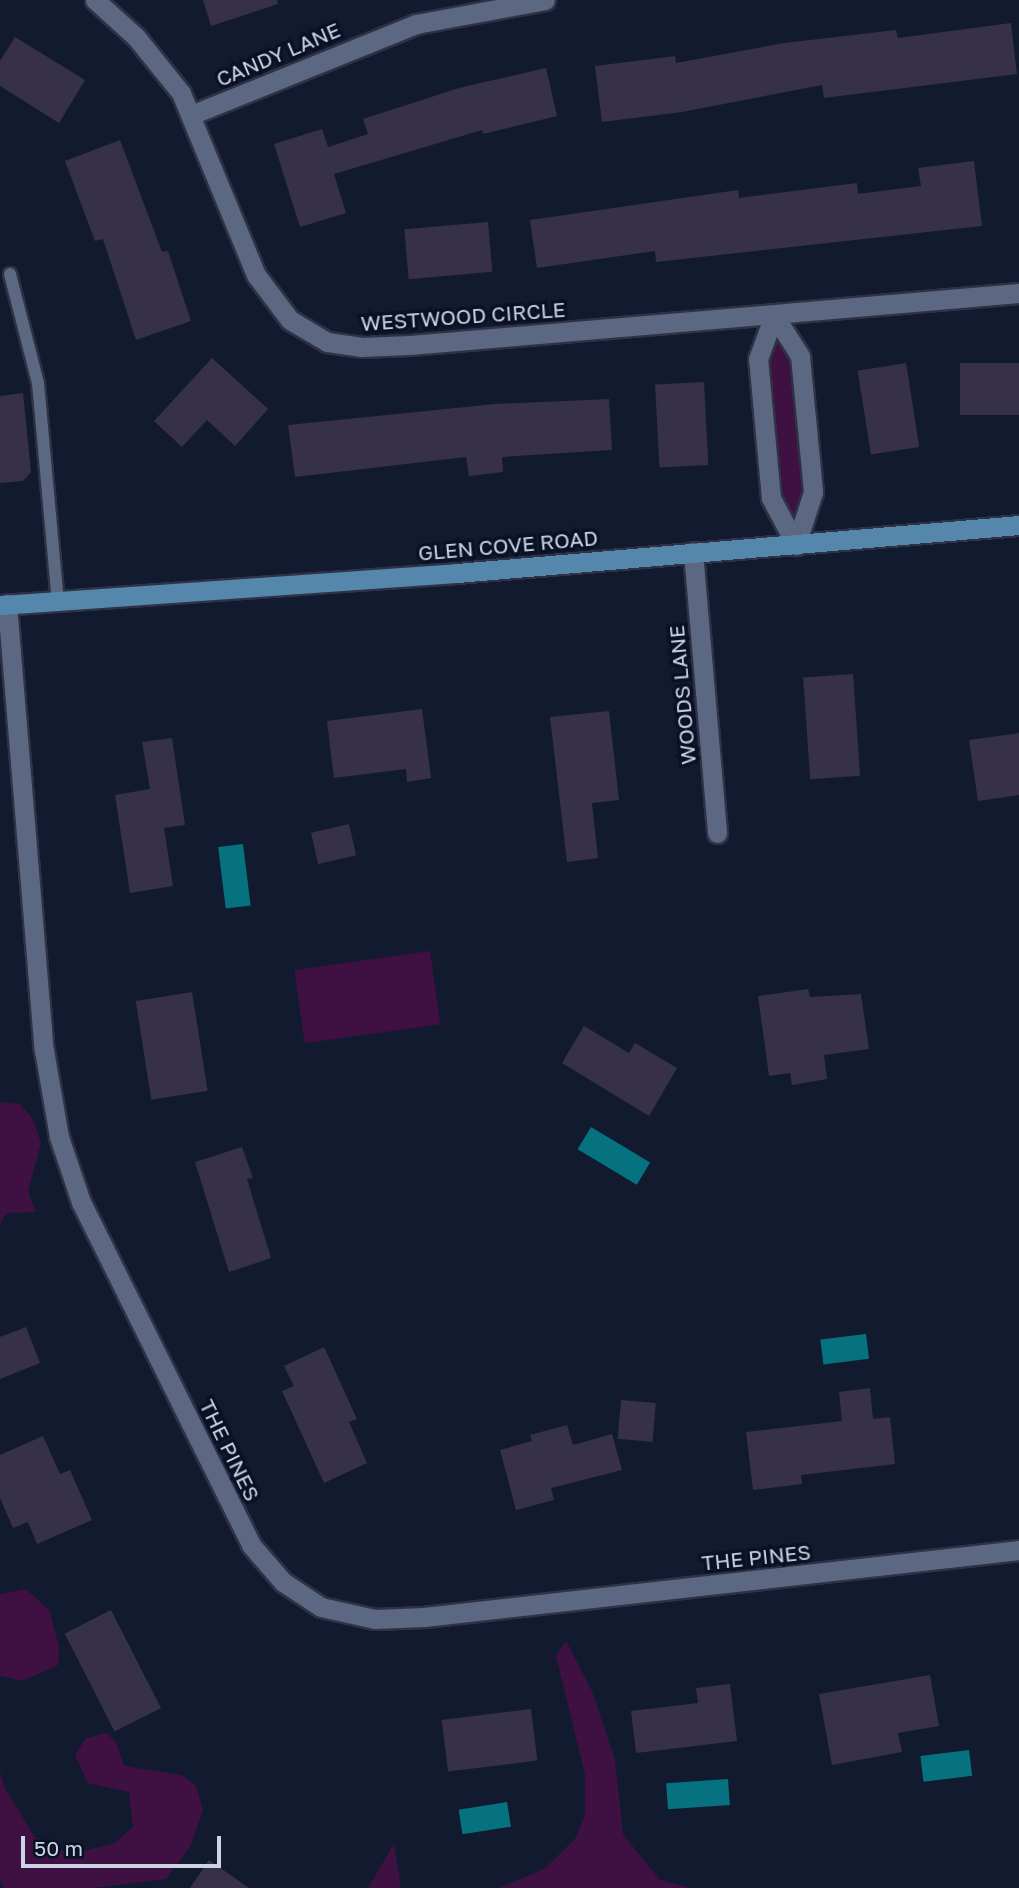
<!DOCTYPE html>
<html>
<head>
<meta charset="utf-8">
<style>
  body { margin:0 }
  #map { position:relative; width:1019px; height:1888px; overflow:hidden; background:#121a30; font-family:"Golos Text",sans-serif }
  div>[style] { position:absolute }
  .green>* { inset:0; background:#3e1142; transform-origin:0 0 }
  .water>* { inset:0; background:#067280; transform-origin:0 0 }
  .building>* { inset:0; background:#37304a; transform-origin:0 0 }
  .roads { filter:drop-shadow(2px 0 #2e3244) drop-shadow(-2px 0 #2e3244) drop-shadow(0 2px #2e3244) drop-shadow(0 -2px #2e3244) }
  .service>* { height:12px; margin:-6px; padding:0 6px; transform-origin:6px; border-radius:6px; background:#5c6782 }
  .minor>* { height:19px; margin:-9.5px; padding:0 9.5px; transform-origin:9.5px; border-radius:9.5px; background:#5c6782 }
  .primary>* { height:19px; margin:-9.5px; padding:0 9.5px; transform-origin:9.5px; border-radius:9.5px; background:#5587ad }
  span { translate:-50% -50%; white-space:nowrap; text-align:center; line-height:1.15; -webkit-text-stroke:7px #091126; paint-order:stroke }
  .street-label { font-size:21px; color:#ccd3e2 }
  .scale { position:absolute; left:21px; top:1836px; width:200px; height:32px; box-sizing:border-box; border:4px solid #ccd3e2; border-top:0; padding-left:9px; font-size:21px; line-height:24px; white-space:nowrap; color:#ccd3e2; -webkit-text-stroke:5px #091126; paint-order:stroke }
</style>
</head>
<body>
<div id="map">
  <div class="green">
    <i style="clip-path:polygon(774px 315px,800px 356px,813px 492px,796px 545px,771px 498px,758px 359px)"></i>
    <i style="left:430px;top:951px;width:74px;height:137px;rotate:82deg"></i>
    <i style="clip-path:polygon(0 1102px,20px 1104px,33px 1119px,41px 1143px,28px 1191px,36px 1212px,6px 1213px,0 1225px)"></i>
    <i style="clip-path:polygon(26px 1589px,49px 1610px,59px 1646px,58px 1665px,23px 1681px,0 1676px,0 1594px)"></i>
    <i style="clip-path:polygon(566px 1641px,592px 1691px,615px 1760px,623px 1834px,660px 1880px,692px 1888px,744px 1888px,499px 1888px,544px 1869px,575px 1839px,585px 1815px,585px 1774px,556px 1656px)"></i>
    <i style="clip-path:polygon(107px 1733px,117px 1744px,124px 1766px,182px 1775px,196px 1786px,203px 1810px,190px 1847px,166px 1879px,93px 1888px,4px 1888px,0 1881px,0 1771px,4px 1787px,35px 1837px,69px 1854px,113px 1844px,133px 1827px,129px 1792px,88px 1783px,75px 1755px,86px 1738px)"></i>
    <i style="clip-path:polygon(394px 1844px,401px 1888px,368px 1888px)"></i>
  </div>
  <div class="water">
    <i style="left:243px;top:844px;width:62px;height:25px;rotate:83deg"></i>
    <i style="left:591px;top:1127px;width:69px;height:26px;rotate:31deg"></i>
    <i style="left:866px;top:1334px;width:25px;height:46px;rotate:83deg"></i>
    <i style="left:969px;top:1750px;width:26px;height:49px;rotate:83deg"></i>
    <i style="left:728px;top:1779px;width:26px;height:62px;rotate:86deg"></i>
    <i style="left:507px;top:1802px;width:25px;height:49px;rotate:81deg"></i>
  </div>
  <div class="building">
    <i style="clip-path:polygon(203px 0,277px 0,278px 4px,211px 26px)"></i>
    <i style="clip-path:polygon(1011px 23px,1017px 74px,824px 98px,822px 85px,682px 112px,602px 122px,595px 66px,675px 56px,676px 63px,784px 43px,896px 30px,898px 38px)"></i>
    <i style="clip-path:polygon(15px 37px,85px 80px,59px 123px,0 86px,0 61px)"></i>
    <i style="clip-path:polygon(546px 68px,557px 116px,483px 134px,482px 130px,334px 174px,346px 213px,300px 227px,274px 144px,322px 129px,328px 147px,368px 134px,363px 119px,459px 88px)"></i>
    <i style="clip-path:polygon(120px 140px,162px 252px,168px 251px,191px 321px,136px 340px,103px 239px,95px 241px,65px 161px)"></i>
    <i style="clip-path:polygon(974px 161px,982px 226px,656px 262px,655px 251px,537px 268px,530px 220px,738px 190px,739px 198px,857px 183px,858px 194px,921px 186px,918px 168px)"></i>
    <i style="left:488px;top:222px;width:50px;height:84px;rotate:85deg"></i>
    <i style="clip-path:polygon(212px 358px,268px 409px,235px 446px,207px 420px,182px 447px,154px 421px)"></i>
    <i style="left:906px;top:363px;width:85px;height:49px;rotate:81deg"></i>
    <i style="left:1019px;top:363px;width:52px;height:59px;rotate:90deg"></i>
    <i style="left:704px;top:382px;width:83px;height:49px;rotate:87deg"></i>
    <i style="clip-path:polygon(23px 393px,31px 472px,23px 481px,0 483px,0 396px)"></i>
    <i style="clip-path:polygon(609px 399px,612px 450px,502px 457px,503px 472px,469px 476px,466px 457px,295px 477px,288px 425px,495px 404px)"></i>
    <i style="left:853px;top:674px;width:102px;height:50px;rotate:86deg"></i>
    <i style="clip-path:polygon(422px 709px,431px 778px,407px 782px,406px 769px,334px 778px,327px 721px)"></i>
    <i style="clip-path:polygon(609px 711px,619px 800px,592px 803px,598px 858px,567px 862px,550px 717px)"></i>
    <i style="clip-path:polygon(1019px 733px,1019px 795px,978px 801px,969px 740px)"></i>
    <i style="clip-path:polygon(172px 738px,185px 825px,164px 828px,173px 886px,130px 893px,115px 795px,150px 789px,142px 742px)"></i>
    <i style="left:349px;top:824px;width:32px;height:39px;rotate:77deg"></i>
    <i style="clip-path:polygon(808px 989px,810px 997px,861px 994px,869px 1049px,824px 1055px,827px 1079px,792px 1085px,790px 1073px,769px 1076px,758px 996px)"></i>
    <i style="left:192px;top:992px;width:100px;height:57px;rotate:81deg"></i>
    <i style="clip-path:polygon(584px 1026px,629px 1053px,635px 1043px,677px 1068px,649px 1116px,562px 1063px)"></i>
    <i style="clip-path:polygon(242px 1147px,253px 1178px,247px 1179px,271px 1258px,229px 1272px,195px 1162px)"></i>
    <i style="clip-path:polygon(26px 1327px,40px 1363px,0 1379px,0 1337px)"></i>
    <i style="clip-path:polygon(324px 1347px,357px 1419px,349px 1422px,367px 1463px,324px 1483px,282px 1391px,294px 1386px,284px 1366px)"></i>
    <i style="clip-path:polygon(870px 1388px,873px 1419px,890px 1417px,895px 1464px,801px 1475px,802px 1484px,753px 1490px,746px 1432px,842px 1421px,839px 1392px)"></i>
    <i style="left:621px;top:1400px;width:35px;height:39px;rotate:5deg"></i>
    <i style="clip-path:polygon(567px 1425px,573px 1445px,612px 1434px,622px 1470px,551px 1488px,554px 1500px,516px 1510px,500px 1450px,532px 1441px,530px 1435px)"></i>
    <i style="clip-path:polygon(43px 1436px,60px 1474px,70px 1470px,92px 1520px,37px 1544px,28px 1522px,13px 1528px,0 1498px,0 1455px)"></i>
    <i style="left:111px;top:1610px;width:110px;height:52px;rotate:63deg"></i>
    <i style="clip-path:polygon(930px 1675px,939px 1726px,898px 1733px,902px 1752px,832px 1765px,819px 1694px)"></i>
    <i style="clip-path:polygon(730px 1684px,737px 1741px,636px 1753px,631px 1711px,698px 1703px,696px 1688px)"></i>
    <i style="left:531px;top:1709px;width:52px;height:90px;rotate:83deg"></i>
    <i style="clip-path:polygon(209px 1860px,249px 1888px,190px 1888px)"></i>
  </div>
  <div class="roads">
    <div class="service">
      <i style="left:10px;top:274px;width:113px;rotate:75.6deg"></i>
      <i style="left:38px;top:383px;width:219px;rotate:84.8deg"></i>
    </div>
    <div class="minor">
      <i style="left:95px;top:0;width:55px;rotate:42.1deg"></i>
      <i style="left:136px;top:37px;width:72px;rotate:51.2deg"></i>
      <i style="left:181px;top:93px;width:197px;rotate:67.6deg"></i>
      <i style="left:256px;top:275px;width:56px;rotate:52.9deg"></i>
      <i style="left:290px;top:320px;width:43px;rotate:30.7deg"></i>
      <i style="left:327px;top:342px;width:34px;rotate:8deg"></i>
      <i style="left:361px;top:347px;width:49px;rotate:-2.3deg"></i>
      <i style="left:410px;top:345px;width:611px;rotate:-4.88deg"></i>
      <i style="left:191px;top:115px;width:243px;rotate:-22deg"></i>
      <i style="left:416px;top:24px;width:131px;rotate:-10.5deg"></i>
      <i style="left:774px;top:315px;width:49px;rotate:57.6deg"></i>
      <i style="left:800px;top:356px;width:137px;rotate:84.5deg"></i>
      <i style="left:813px;top:492px;width:56px;rotate:107.8deg"></i>
      <i style="left:796px;top:545px;width:53px;rotate:-118deg"></i>
      <i style="left:771px;top:498px;width:140px;rotate:-95.3deg"></i>
      <i style="left:758px;top:359px;width:47px;rotate:-70deg"></i>
      <i style="left:693px;top:552px;width:282px;rotate:85.1deg"></i>
      <i style="left:7px;top:604px;width:448px;rotate:85.3deg"></i>
      <i style="left:44px;top:1050px;width:88px;rotate:80.2deg"></i>
      <i style="left:59px;top:1137px;width:69px;rotate:71.3deg"></i>
      <i style="left:81px;top:1202px;width:383px;rotate:63.6deg"></i>
      <i style="left:251px;top:1545px;width:49px;rotate:49.1deg"></i>
      <i style="left:283px;top:1582px;width:45px;rotate:33.3deg"></i>
      <i style="left:321px;top:1607px;width:55px;rotate:12.5deg"></i>
      <i style="left:375px;top:1619px;width:49px;rotate:-2.3deg"></i>
      <i style="left:424px;top:1617px;width:599px;rotate:-6.42deg"></i>
    </div>
    <div class="primary">
      <i style="left:0;top:605px;width:458px;rotate:-4deg"></i>
      <i style="left:457px;top:573px;width:564px;rotate:-4.88deg"></i>
    </div>
  </div>
  <div class="street-label">
    <span style="left:278px;top:54px;rotate:-23deg">CANDY LANE</span>
    <span style="left:463px;top:316px;rotate:-4deg">WESTWOOD CIRCLE</span>
    <span style="left:508px;top:545px;rotate:-5deg">GLEN COVE ROAD</span>
    <span style="left:682px;top:695px;rotate:-95deg">WOODS LANE</span>
    <span style="left:230px;top:1450px;rotate:64deg">THE PINES</span>
    <span style="left:756px;top:1557px;rotate:-6deg">THE PINES</span>
  </div>
  <div class="scale">50 m</div>
</div>
</body>
</html>
